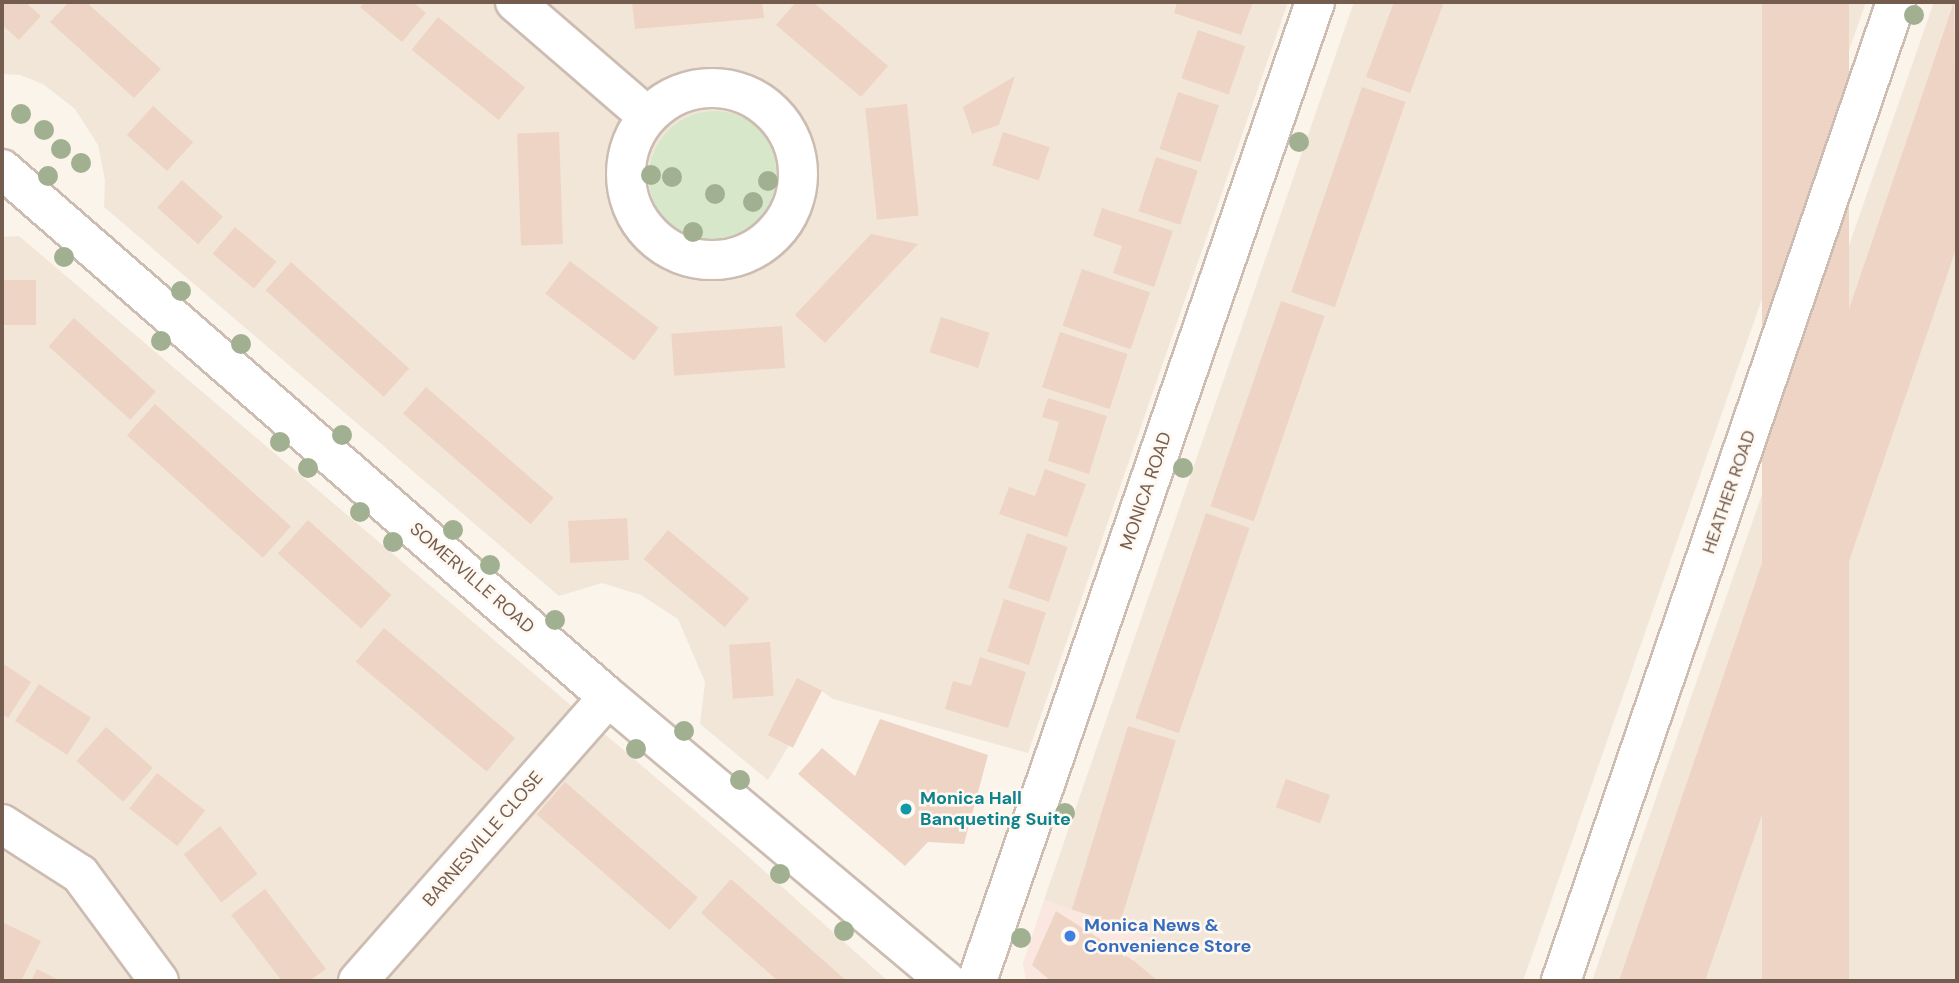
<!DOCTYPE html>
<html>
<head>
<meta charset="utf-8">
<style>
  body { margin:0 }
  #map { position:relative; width:1959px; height:983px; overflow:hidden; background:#fbf4ea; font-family:"DM Sans",sans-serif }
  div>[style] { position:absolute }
  .residential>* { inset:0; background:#f2e6d9 }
  .commercial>* { inset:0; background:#fae7df }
  .green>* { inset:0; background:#d6e8c9 }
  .round { border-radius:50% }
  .building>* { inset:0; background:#eed4c4; transform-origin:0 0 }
  .roads { filter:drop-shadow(2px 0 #ccbcb1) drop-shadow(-2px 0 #ccbcb1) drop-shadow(0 2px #ccbcb1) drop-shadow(0 -2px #ccbcb1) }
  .minor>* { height:38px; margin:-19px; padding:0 19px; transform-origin:19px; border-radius:19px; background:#fff }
  .minor>.ring { margin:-19px; padding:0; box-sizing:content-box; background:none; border:38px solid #fff; border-radius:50% }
  .trees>* { width:20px; height:20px; margin:-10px; border-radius:50%; background:#a1b091 }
  .dots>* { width:19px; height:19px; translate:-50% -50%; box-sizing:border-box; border:4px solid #fef8f0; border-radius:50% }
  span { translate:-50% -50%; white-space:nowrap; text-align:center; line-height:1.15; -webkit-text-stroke:5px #fef8f0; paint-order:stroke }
  .street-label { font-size:18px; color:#745c4f }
  .culture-label { font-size:18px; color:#0d838f; font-weight:700 }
  .left { translate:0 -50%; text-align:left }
  .shop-label { font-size:18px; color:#366cbe; font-weight:700 }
  .frame { position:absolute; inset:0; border:4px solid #745c4f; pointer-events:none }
</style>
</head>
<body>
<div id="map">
  <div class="residential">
    <i style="clip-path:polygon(2px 2px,1288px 2px,1028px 753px,833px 699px,822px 691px,768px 780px,700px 724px,705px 682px,678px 619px,641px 595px,602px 583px,559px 596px,104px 207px,105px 180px,98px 145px,75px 109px,43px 84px,20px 75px,2px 74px)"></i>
    <i style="clip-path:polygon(1354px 2px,1866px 2px,1523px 981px,1118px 981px,1151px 938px,1044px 900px)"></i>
    <i style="clip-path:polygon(1934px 2px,1957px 2px,1957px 981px,1592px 981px)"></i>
    <i style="clip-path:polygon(19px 236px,734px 844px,888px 981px,2px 981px,2px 237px)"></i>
  </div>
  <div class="commercial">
    <i style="clip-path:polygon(1044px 900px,1065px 907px,1151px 938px,1118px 981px,1026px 981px,1023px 963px)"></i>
  </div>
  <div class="green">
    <i class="round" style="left:649px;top:111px;width:132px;height:132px"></i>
  </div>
  <div class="building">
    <i style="clip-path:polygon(2px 2px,25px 2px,41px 16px,19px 40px,2px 25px)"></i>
    <i style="clip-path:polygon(69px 2px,86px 2px,161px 69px,134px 98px,50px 22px)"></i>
    <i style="clip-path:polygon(365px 2px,413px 2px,426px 13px,402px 42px,360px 7px)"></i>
    <i style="clip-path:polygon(632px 2px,762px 2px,764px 18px,635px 29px)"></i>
    <i style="clip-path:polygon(796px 2px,813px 2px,888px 66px,861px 97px,776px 25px)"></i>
    <i style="clip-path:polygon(1177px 2px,1253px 2px,1241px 35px,1174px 13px)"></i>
    <i style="clip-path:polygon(1394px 2px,1444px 2px,1410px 93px,1366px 77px)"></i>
    <i style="left:1762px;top:2px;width:87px;height:1036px"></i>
    <i style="clip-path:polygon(1954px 2px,1957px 246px,1929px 328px,1705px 981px,1619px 981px)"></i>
    <i style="left:438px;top:17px;width:112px;height:42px;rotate:39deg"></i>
    <i style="left:1198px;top:30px;width:50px;height:51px;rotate:19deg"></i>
    <i style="clip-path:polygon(1015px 76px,999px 125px,972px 134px,963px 107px)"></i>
    <i style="left:1362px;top:87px;width:46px;height:217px;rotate:19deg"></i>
    <i style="left:1178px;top:92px;width:43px;height:60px;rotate:18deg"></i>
    <i style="left:907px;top:104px;width:112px;height:42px;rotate:84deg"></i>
    <i style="left:153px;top:106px;width:54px;height:39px;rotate:42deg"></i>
    <i style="left:559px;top:132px;width:112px;height:42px;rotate:88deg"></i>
    <i style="left:1003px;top:132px;width:49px;height:35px;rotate:18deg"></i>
    <i style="left:1156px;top:157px;width:44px;height:57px;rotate:18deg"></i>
    <i style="left:182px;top:180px;width:55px;height:37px;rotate:42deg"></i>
    <i style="clip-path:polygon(1102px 208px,1173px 231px,1154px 287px,1113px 273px,1122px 246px,1093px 236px)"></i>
    <i style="left:235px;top:227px;width:54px;height:35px;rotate:40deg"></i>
    <i style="clip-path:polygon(871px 234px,918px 244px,825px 343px,795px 315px)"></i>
    <i style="left:570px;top:261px;width:111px;height:41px;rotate:37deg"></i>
    <i style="left:291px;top:262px;width:159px;height:38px;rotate:42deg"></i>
    <i style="left:1082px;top:269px;width:72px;height:60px;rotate:19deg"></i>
    <i style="left:2px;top:280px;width:34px;height:45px"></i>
    <i style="left:1281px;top:301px;width:46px;height:217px;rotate:19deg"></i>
    <i style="left:941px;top:317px;width:51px;height:37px;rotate:18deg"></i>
    <i style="left:74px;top:318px;width:110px;height:38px;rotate:42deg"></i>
    <i style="left:782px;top:326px;width:42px;height:111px;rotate:86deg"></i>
    <i style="left:1060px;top:332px;width:71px;height:58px;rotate:18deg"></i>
    <i style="left:426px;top:387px;width:169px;height:35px;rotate:41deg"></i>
    <i style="clip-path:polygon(1048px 398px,1107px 416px,1089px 474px,1048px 461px,1059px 422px,1042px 417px)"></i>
    <i style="left:155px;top:404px;width:183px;height:42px;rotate:42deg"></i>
    <i style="clip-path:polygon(1045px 469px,1086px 484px,1067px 537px,999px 514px,1009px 487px,1035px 496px)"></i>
    <i style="left:1206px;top:513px;width:46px;height:217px;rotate:19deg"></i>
    <i style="left:627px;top:518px;width:42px;height:59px;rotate:87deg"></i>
    <i style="left:308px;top:520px;width:112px;height:45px;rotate:42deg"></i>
    <i style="left:668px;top:530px;width:106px;height:38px;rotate:40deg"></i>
    <i style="left:1027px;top:533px;width:43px;height:58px;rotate:19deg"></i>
    <i style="left:1004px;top:599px;width:44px;height:55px;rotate:18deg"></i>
    <i style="left:384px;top:628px;width:171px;height:44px;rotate:40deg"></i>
    <i style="left:770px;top:642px;width:54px;height:41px;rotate:86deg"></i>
    <i style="clip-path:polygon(980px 657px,1026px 672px,1008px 728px,945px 709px,953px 681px,971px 686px)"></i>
    <i style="clip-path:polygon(2px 663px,31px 682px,8px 718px,2px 714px)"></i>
    <i style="left:797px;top:678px;width:28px;height:64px;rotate:27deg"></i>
    <i style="left:39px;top:684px;width:62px;height:44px;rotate:33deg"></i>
    <i style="clip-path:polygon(880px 719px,988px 755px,964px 844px,928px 842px,905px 866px,798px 774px,822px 748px,855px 776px)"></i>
    <i style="left:1128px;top:726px;width:50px;height:192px;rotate:17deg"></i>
    <i style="left:106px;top:727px;width:62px;height:45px;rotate:41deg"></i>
    <i style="left:157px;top:773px;width:61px;height:45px;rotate:38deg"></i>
    <i style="left:1286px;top:779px;width:47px;height:30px;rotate:20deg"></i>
    <i style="left:565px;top:782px;width:176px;height:43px;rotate:41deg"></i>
    <i style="left:220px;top:826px;width:61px;height:46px;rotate:52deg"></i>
    <i style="clip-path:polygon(731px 879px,840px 975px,847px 981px,778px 981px,701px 913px)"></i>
    <i style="clip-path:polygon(265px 889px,326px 969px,309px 981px,282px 981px,231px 915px)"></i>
    <i style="clip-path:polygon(1056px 911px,1134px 961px,1158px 981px,1051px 981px,1032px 965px)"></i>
    <i style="clip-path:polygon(2px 922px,41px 941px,21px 981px,2px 978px)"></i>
    <i style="clip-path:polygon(37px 969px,60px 981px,31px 981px)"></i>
  </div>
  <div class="roads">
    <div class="minor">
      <i style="left:515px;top:2px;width:174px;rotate:40.8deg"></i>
      <i class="ring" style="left:626px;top:88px;width:134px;height:134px"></i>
      <i style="left:2px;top:169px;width:804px;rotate:41.07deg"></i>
      <i style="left:608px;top:697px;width:441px;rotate:40deg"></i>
      <i style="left:2px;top:824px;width:93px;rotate:32.7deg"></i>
      <i style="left:80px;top:874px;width:133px;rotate:53.6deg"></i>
      <i style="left:358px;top:981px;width:378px;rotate:-48.6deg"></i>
      <i style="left:977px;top:981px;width:1036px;rotate:-70.95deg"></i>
      <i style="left:1561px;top:981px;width:1035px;rotate:-71.11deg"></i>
    </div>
  </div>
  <div class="trees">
    <i style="left:1914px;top:15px"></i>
    <i style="left:21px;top:114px"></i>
    <i style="left:44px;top:130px"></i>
    <i style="left:1299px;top:142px"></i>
    <i style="left:61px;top:149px"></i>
    <i style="left:81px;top:163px"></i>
    <i style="left:651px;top:175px"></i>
    <i style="left:48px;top:176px"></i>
    <i style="left:672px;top:177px"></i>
    <i style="left:768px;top:181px"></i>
    <i style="left:715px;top:194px"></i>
    <i style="left:753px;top:202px"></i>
    <i style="left:693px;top:232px"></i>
    <i style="left:64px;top:257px"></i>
    <i style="left:181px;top:291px"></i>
    <i style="left:161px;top:341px"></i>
    <i style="left:241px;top:344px"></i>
    <i style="left:342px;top:435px"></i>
    <i style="left:280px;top:442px"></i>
    <i style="left:308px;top:468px"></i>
    <i style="left:1183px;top:468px"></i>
    <i style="left:360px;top:512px"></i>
    <i style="left:453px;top:530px"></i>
    <i style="left:393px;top:542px"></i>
    <i style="left:490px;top:565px"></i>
    <i style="left:555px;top:620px"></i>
    <i style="left:684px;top:731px"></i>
    <i style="left:636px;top:749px"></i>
    <i style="left:740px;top:780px"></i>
    <i style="left:1065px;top:813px"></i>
    <i style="left:780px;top:874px"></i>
    <i style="left:844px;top:931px"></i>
    <i style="left:1021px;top:938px"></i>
  </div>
  <div class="dots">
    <i style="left:906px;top:809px;background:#0f9aa8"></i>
    <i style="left:1070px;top:936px;background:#3f7fe0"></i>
  </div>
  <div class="street-label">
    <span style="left:1146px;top:491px;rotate:-71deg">MONICA ROAD</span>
    <span style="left:1729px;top:492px;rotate:-71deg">HEATHER ROAD</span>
    <span style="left:472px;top:578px;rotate:41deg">SOMERVILLE ROAD</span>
    <span style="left:483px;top:839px;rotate:-49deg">BARNESVILLE CLOSE</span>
  </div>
  <div class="culture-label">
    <span class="left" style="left:920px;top:809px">Monica Hall<br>Banqueting Suite</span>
  </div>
  <div class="shop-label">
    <span class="left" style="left:1084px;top:936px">Monica News &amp;<br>Convenience Store</span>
  </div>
  <div class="frame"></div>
</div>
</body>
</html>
